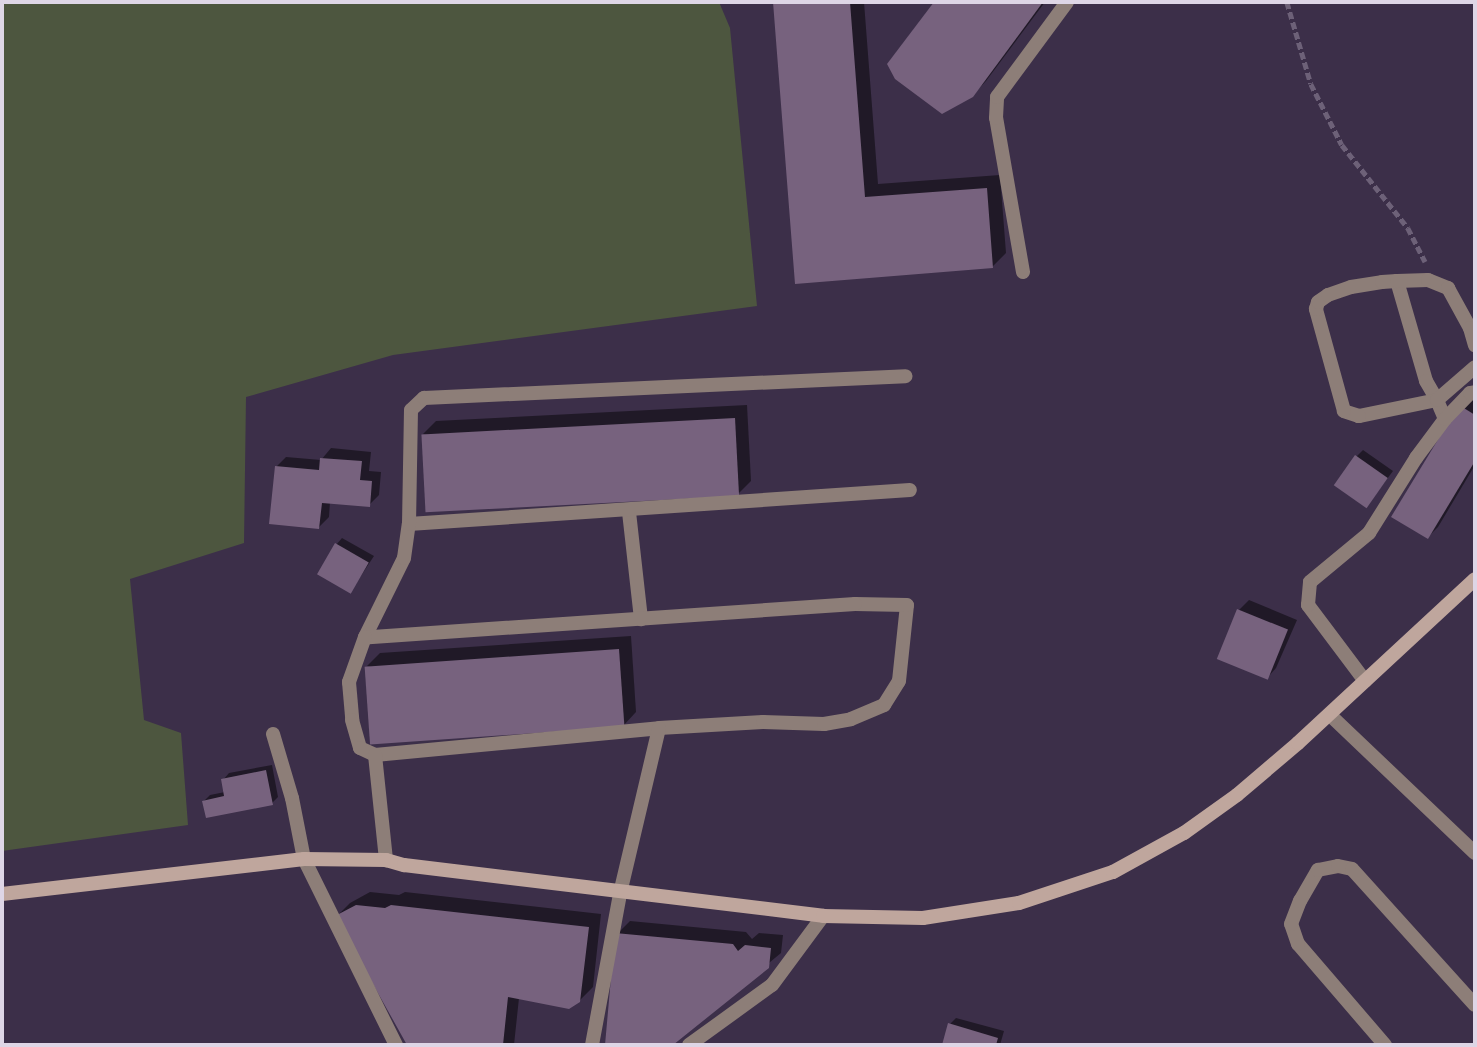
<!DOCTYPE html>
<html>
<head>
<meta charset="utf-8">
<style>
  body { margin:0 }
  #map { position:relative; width:1477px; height:1047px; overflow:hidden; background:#3c2f49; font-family:"Noto Sans",sans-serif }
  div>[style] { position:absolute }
  .green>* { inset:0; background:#4d563f }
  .shadow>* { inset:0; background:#0007 }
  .building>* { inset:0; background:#77627e; transform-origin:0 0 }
  .path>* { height:4.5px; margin-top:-2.25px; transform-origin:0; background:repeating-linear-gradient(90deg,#6d6178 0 7px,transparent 0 10.5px) }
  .street>* { height:14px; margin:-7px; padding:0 7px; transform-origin:7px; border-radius:7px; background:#8d7e78 }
  .secondary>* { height:14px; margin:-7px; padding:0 7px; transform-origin:7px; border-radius:7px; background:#bfa69d }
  span { translate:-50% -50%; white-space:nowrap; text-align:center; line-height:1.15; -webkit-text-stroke:5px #201a26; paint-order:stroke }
  .frame { position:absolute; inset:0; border:4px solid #ded6e6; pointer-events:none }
</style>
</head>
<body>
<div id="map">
  <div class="green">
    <i style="clip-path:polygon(2px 2px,719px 2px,730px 28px,757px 306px,393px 355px,246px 397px,244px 543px,130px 579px,144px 720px,181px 733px,188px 825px,2px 851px)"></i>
  </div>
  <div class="shadow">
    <i style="clip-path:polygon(775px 2px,864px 2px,878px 184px,1000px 175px,1006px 253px,992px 267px,796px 282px)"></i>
    <i style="clip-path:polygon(936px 2px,1045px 2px,986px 81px,972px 96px,889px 64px)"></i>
    <i style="clip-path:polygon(1470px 396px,1475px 399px,1475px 465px,1438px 527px,1428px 537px,1394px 516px)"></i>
    <i style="clip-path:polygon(747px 405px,751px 481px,738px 494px,423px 434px,436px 421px)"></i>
    <i style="clip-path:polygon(331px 448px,371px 452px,369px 471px,381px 472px,379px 495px,369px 505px,330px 502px,329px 517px,319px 527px,276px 467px,286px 457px,321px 460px)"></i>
    <i style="clip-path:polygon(1363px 450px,1393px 471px,1366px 507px,1357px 456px)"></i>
    <i style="clip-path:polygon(342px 538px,374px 556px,351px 591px,336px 545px)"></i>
    <i style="clip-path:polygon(1249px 600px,1297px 620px,1276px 668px,1267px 678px,1239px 610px)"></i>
    <i style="clip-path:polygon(631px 636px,636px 712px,623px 726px,367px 666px,380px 653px)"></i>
    <i style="clip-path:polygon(272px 765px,278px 797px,272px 803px,204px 801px,210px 795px,225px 792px,223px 780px,229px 773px)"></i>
    <i style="clip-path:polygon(370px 892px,399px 895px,405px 892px,601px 914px,593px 987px,579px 1001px,519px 998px,514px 1045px,409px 1045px,337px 916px,350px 903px)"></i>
    <i style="clip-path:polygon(630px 921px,746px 932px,752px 939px,759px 933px,783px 935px,781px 953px,670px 1045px,606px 1045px,617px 934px)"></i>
    <i style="clip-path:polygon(956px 1018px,1004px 1031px,1000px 1045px,944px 1045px,950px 1024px)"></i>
  </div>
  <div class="building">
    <i style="clip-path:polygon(773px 2px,850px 2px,865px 197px,987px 188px,993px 268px,795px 284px)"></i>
    <i style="clip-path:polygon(934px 2px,1043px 2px,973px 97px,942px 114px,895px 79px,887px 64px)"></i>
    <i style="clip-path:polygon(1459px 405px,1475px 415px,1475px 461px,1428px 539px,1391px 517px)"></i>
    <i style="left:735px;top:418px;width:78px;height:314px;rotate:87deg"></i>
    <i style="left:1355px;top:455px;width:40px;height:37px;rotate:35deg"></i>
    <i style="clip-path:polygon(320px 458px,362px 461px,360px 480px,372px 481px,370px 507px,322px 503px,319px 529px,269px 524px,275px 466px,319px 470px)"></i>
    <i style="left:335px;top:543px;width:39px;height:36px;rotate:30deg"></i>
    <i style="left:1237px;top:609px;width:55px;height:54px;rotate:22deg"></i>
    <i style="left:619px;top:649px;width:78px;height:255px;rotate:86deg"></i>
    <i style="clip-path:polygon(266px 770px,273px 805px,206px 818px,202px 801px,224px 796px,221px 779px)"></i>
    <i style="clip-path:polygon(356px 905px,385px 908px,391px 905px,589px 927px,580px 1002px,569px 1009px,508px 997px,503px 1045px,407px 1045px,335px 916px)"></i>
    <i style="clip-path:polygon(615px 933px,733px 944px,738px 951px,745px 945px,771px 948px,769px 968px,673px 1045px,605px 1045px)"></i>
    <i style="clip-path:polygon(948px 1023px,998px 1038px,996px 1045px,942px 1045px)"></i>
  </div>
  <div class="path">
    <i style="left:1287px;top:2px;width:85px;rotate:73.7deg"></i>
    <i style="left:1311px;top:84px;width:68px;rotate:63.1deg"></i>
    <i style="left:1342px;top:145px;width:106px;rotate:51.5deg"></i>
    <i style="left:1408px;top:228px;width:38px;rotate:63deg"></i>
  </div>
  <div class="street">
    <i style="left:1023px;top:272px;width:156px;rotate:-99.9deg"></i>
    <i style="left:996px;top:118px;width:21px;rotate:-87deg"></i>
    <i style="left:997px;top:97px;width:118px;rotate:-53.6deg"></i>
    <i style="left:1397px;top:281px;width:104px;rotate:73.8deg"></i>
    <i style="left:1426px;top:381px;width:22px;rotate:60deg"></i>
    <i style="left:1437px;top:400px;width:80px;rotate:168.4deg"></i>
    <i style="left:1359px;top:416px;width:16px;rotate:-162deg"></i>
    <i style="left:1344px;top:411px;width:106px;rotate:-105.4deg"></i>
    <i style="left:1316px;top:309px;width:7px;rotate:-74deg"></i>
    <i style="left:1318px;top:302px;width:12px;rotate:-35deg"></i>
    <i style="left:1328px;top:295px;width:24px;rotate:-19deg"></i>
    <i style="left:1351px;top:287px;width:31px;rotate:-9deg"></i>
    <i style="left:1382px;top:282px;width:15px;rotate:-4deg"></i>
    <i style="left:1397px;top:281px;width:31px;rotate:-2deg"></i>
    <i style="left:1428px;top:280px;width:22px;rotate:22deg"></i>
    <i style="left:1448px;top:288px;width:46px;rotate:61.2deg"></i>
    <i style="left:1470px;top:328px;width:18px;rotate:74deg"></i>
    <i style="left:1445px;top:419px;width:21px;rotate:-113deg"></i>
    <i style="left:1437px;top:400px;width:50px;rotate:-41deg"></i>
    <i style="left:629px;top:512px;width:108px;rotate:83.6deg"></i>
    <i style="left:409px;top:524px;width:502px;rotate:-3.88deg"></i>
    <i style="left:365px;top:637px;width:88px;rotate:-63.7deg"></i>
    <i style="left:404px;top:558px;width:34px;rotate:-82deg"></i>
    <i style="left:409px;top:524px;width:114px;rotate:-89deg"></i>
    <i style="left:411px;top:410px;width:18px;rotate:-43deg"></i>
    <i style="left:424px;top:398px;width:482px;rotate:-2.6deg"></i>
    <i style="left:1365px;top:681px;width:95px;rotate:-126.9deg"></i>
    <i style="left:1308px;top:605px;width:23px;rotate:-85deg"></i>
    <i style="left:1310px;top:582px;width:77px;rotate:-39.7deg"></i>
    <i style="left:1369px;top:533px;width:89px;rotate:-57.9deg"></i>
    <i style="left:1416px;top:458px;width:49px;rotate:-53.4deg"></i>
    <i style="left:1445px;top:419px;width:36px;rotate:-46deg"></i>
    <i style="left:1470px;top:393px;width:5px;rotate:-11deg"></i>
    <i style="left:1330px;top:715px;width:200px;rotate:43.6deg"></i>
    <i style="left:273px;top:734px;width:67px;rotate:73.5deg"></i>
    <i style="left:292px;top:798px;width:62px;rotate:78.9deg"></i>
    <i style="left:304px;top:859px;width:208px;rotate:63.7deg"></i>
    <i style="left:375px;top:755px;width:285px;rotate:-5.4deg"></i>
    <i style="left:659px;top:728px;width:104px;rotate:-3.3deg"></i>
    <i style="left:763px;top:722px;width:61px;rotate:1.9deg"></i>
    <i style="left:824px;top:724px;width:27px;rotate:-10deg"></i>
    <i style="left:851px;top:719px;width:36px;rotate:-23deg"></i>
    <i style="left:884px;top:705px;width:28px;rotate:-58deg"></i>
    <i style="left:899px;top:681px;width:76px;rotate:-84deg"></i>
    <i style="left:907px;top:605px;width:52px;rotate:-178.9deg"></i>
    <i style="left:855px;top:604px;width:491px;rotate:176.1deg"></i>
    <i style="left:365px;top:637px;width:48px;rotate:109.6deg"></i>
    <i style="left:349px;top:682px;width:38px;rotate:85deg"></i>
    <i style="left:352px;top:720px;width:29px;rotate:74deg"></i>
    <i style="left:360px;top:748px;width:17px;rotate:25deg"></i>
    <i style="left:375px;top:755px;width:106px;rotate:84deg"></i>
    <i style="left:592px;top:1045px;width:159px;rotate:-79.5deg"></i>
    <i style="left:621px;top:889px;width:165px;rotate:-76.7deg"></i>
    <i style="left:689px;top:1045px;width:102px;rotate:-35.9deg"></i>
    <i style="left:772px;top:985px;width:86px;rotate:-53.5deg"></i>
    <i style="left:1385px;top:1045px;width:133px;rotate:-130.7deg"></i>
    <i style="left:1298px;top:944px;width:21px;rotate:-109deg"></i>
    <i style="left:1291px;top:924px;width:25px;rotate:-69deg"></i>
    <i style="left:1300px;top:901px;width:36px;rotate:-60deg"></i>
    <i style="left:1318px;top:870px;width:20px;rotate:-11deg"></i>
    <i style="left:1338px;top:866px;width:14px;rotate:12deg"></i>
    <i style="left:1352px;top:869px;width:183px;rotate:47.9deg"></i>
  </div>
  <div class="secondary">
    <i style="left:2px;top:894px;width:304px;rotate:-6.6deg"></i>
    <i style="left:304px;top:859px;width:82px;rotate:0.7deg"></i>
    <i style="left:386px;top:860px;width:19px;rotate:16deg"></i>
    <i style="left:404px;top:865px;width:422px;rotate:6.9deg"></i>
    <i style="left:823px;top:916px;width:100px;rotate:1.1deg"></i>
    <i style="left:923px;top:918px;width:97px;rotate:-8.9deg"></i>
    <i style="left:1019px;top:903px;width:99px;rotate:-18.3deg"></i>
    <i style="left:1113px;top:872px;width:81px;rotate:-28.8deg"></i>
    <i style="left:1184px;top:833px;width:65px;rotate:-35.6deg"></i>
    <i style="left:1237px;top:795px;width:80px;rotate:-40.4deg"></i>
    <i style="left:1298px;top:743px;width:241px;rotate:-42.8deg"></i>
  </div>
  <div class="frame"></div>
</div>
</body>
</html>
